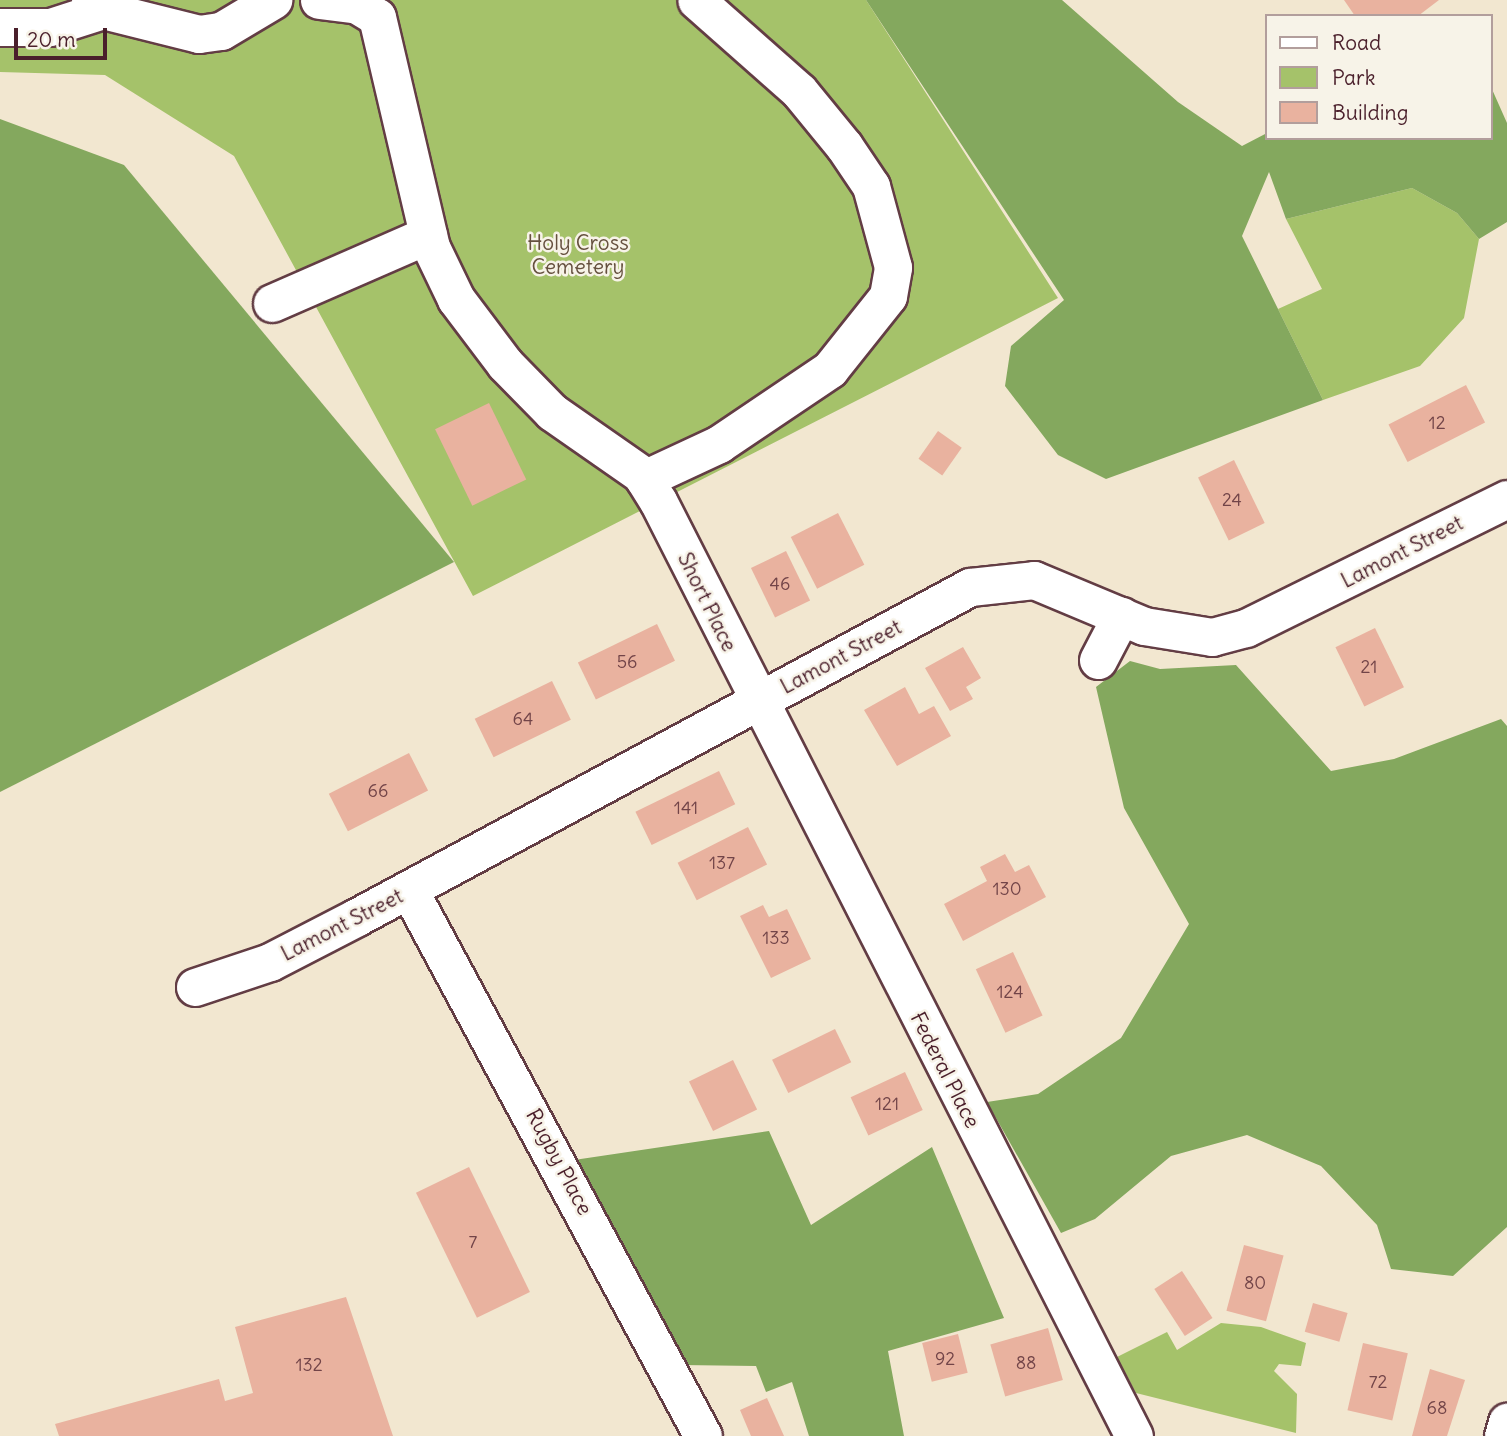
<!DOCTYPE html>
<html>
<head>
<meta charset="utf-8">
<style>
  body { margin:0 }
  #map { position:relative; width:1507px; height:1436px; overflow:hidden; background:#f2e7d0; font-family:Delius,sans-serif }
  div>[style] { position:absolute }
  .green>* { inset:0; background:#a5c26a }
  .forest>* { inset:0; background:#84a85e }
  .building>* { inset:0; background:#e9b29f; transform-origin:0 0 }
  .roads { filter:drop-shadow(2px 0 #633d44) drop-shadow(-2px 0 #633d44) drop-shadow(0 2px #633d44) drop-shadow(0 -2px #633d44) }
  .minor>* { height:37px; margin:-18.5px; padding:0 18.5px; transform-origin:18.5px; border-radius:18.5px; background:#fff }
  span { translate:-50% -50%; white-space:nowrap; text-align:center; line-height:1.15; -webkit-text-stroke:5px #f7f3e8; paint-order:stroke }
  .number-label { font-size:18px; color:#724448 }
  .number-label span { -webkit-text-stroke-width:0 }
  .park-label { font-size:21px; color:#65503e }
  .street-label { font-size:21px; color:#4a1f2b }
  .legend { position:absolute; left:1265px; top:14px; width:228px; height:126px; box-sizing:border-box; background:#f7f3e8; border:2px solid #b29e9c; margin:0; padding:9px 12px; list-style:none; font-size:21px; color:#4a1f2b }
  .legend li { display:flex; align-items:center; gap:14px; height:35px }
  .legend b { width:35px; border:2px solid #b29e9c }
  .scale { position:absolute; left:14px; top:28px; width:93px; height:32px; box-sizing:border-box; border:4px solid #4a1f2b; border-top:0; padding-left:9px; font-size:21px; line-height:24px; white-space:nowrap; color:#4a1f2b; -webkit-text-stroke:5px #f7f3e8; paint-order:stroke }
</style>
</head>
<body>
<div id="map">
  <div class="green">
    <i style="clip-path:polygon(0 0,866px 0,1058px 298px,473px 596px,234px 156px,105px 75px,0 72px)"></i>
    <i style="clip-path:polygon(1412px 188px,1457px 213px,1479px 239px,1464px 318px,1420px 366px,1323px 400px,1278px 309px,1322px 289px,1286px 219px)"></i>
    <i style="clip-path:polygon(1221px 1323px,1261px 1327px,1306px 1343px,1301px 1366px,1279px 1364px,1274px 1371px,1297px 1394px,1296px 1433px,1136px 1393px,1117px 1357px,1167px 1332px,1177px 1350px)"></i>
  </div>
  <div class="forest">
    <i style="clip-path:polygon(866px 0,1062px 0,1178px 102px,1242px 146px,1267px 133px,1267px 138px,1491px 138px,1491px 87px,1507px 123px,1507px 222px,1479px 239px,1457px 213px,1412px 188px,1286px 219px,1269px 172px,1242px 236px,1323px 400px,1106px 479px,1058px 455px,1005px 386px,1011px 346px,1064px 300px)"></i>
    <i style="clip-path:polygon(0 119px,124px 165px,454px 562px,0 792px)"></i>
    <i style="clip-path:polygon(1130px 661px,1160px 669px,1236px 665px,1331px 771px,1394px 759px,1501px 719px,1507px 726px,1507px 1227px,1453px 1276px,1391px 1269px,1377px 1225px,1321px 1166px,1247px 1135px,1171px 1156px,1095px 1219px,1061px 1233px,987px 1102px,1038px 1094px,1121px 1038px,1189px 924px,1124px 808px,1096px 687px)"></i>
    <i style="clip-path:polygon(769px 1131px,811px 1225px,932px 1147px,1004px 1318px,888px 1351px,904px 1436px,809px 1436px,792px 1382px,766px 1392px,756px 1366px,681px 1365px,574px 1160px)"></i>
  </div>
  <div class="building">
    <i style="clip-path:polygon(1344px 0,1439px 0,1418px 16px,1355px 16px)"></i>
    <i style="left:1466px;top:385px;width:42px;height:87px;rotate:63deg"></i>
    <i style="left:489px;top:403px;width:85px;height:60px;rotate:64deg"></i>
    <i style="left:938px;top:431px;width:29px;height:34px;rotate:35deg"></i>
    <i style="left:1234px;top:460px;width:70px;height:40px;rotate:64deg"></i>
    <i style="left:838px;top:513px;width:58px;height:53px;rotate:63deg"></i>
    <i style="left:786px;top:551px;width:55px;height:39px;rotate:64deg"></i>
    <i style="left:657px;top:624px;width:41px;height:88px;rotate:64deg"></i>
    <i style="left:1375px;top:628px;width:66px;height:44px;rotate:64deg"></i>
    <i style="clip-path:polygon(963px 647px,981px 678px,966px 687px,973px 699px,950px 711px,925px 668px)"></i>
    <i style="left:552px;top:681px;width:43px;height:86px;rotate:64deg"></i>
    <i style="clip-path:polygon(905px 687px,919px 714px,934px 706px,951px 736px,897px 766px,864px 710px)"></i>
    <i style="left:409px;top:753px;width:42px;height:90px;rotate:63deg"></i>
    <i style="left:719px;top:771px;width:37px;height:93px;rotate:64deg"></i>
    <i style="left:748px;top:827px;width:42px;height:79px;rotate:63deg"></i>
    <i style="clip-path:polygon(1005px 854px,1015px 872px,1029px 865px,1046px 897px,963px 941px,944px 904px,987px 881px,980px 867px)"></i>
    <i style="clip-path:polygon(763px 905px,769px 917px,787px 909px,811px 959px,771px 978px,740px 916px)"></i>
    <i style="left:1013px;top:952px;width:70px;height:41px;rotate:65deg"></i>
    <i style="left:835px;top:1029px;width:37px;height:70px;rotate:64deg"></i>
    <i style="left:733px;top:1060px;width:55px;height:49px;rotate:64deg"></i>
    <i style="left:905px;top:1072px;width:42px;height:60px;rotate:65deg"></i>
    <i style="left:469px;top:1167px;width:139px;height:59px;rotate:64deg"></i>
    <i style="left:1244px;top:1245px;width:41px;height:68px;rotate:15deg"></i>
    <i style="left:1182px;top:1271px;width:56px;height:33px;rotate:57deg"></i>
    <i style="clip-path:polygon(346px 1297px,393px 1436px,59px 1436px,55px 1424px,219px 1379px,225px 1401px,253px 1393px,235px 1327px)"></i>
    <i style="left:1313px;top:1303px;width:36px;height:30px;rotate:16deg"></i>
    <i style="left:1048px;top:1328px;width:54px;height:60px;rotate:74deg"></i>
    <i style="left:958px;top:1334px;width:40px;height:37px;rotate:76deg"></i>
    <i style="left:1363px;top:1343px;width:46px;height:69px;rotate:13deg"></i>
    <i style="clip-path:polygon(1430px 1369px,1465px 1380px,1447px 1436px,1412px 1436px)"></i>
    <i style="clip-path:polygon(767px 1398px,784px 1436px,751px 1436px,740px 1410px)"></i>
  </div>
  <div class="roads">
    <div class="minor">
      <i style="left:90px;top:0;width:16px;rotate:38deg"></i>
      <i style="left:103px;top:10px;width:99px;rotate:14deg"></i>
      <i style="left:199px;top:34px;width:22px;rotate:-8deg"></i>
      <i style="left:221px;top:31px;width:61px;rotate:-30.8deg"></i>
      <i style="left:319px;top:0;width:38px;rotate:7deg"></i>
      <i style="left:357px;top:5px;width:23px;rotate:31deg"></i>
      <i style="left:377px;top:17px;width:236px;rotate:76.8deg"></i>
      <i style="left:431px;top:247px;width:58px;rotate:64.3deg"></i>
      <i style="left:456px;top:299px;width:81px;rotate:53deg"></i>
      <i style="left:505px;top:364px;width:67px;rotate:45.6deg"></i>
      <i style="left:552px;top:412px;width:108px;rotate:34.9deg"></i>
      <i style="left:641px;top:474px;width:32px;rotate:58deg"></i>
      <i style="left:658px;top:501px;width:1049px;rotate:63.02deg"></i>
      <i style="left:0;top:27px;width:50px"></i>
      <i style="left:50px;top:27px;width:56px;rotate:-17.8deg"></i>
      <i style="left:272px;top:303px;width:170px;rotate:-23.6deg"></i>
      <i style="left:644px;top:479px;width:83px;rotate:-25deg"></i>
      <i style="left:719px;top:444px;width:134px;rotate:-34deg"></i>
      <i style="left:830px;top:369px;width:93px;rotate:-51.5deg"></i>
      <i style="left:888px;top:296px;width:29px;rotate:-80deg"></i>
      <i style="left:893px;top:267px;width:84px;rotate:-105.2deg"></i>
      <i style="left:871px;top:186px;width:48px;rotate:-124deg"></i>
      <i style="left:844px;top:146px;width:71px;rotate:-129.3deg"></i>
      <i style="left:799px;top:91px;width:137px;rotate:-138.5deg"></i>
      <i style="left:1098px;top:660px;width:50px;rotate:-62.4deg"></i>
      <i style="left:409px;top:890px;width:620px;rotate:61.7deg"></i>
      <i style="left:195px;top:987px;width:79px;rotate:-18.4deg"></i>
      <i style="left:270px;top:962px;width:98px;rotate:-27.3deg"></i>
      <i style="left:357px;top:917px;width:696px;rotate:-28.3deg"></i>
      <i style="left:970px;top:587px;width:64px;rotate:-6.2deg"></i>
      <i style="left:1034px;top:580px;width:119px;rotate:22.7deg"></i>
      <i style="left:1144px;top:626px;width:69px;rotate:9.2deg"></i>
      <i style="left:1212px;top:637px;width:35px;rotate:-15deg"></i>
      <i style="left:1246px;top:628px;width:291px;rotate:-26.3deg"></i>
      <i style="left:1503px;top:1436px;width:15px;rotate:-74deg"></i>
    </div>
  </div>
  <div class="number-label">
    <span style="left:1437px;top:423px">12</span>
    <span style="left:1232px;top:500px">24</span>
    <span style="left:780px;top:584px">46</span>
    <span style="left:627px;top:662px">56</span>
    <span style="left:1369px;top:667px">21</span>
    <span style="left:523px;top:719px">64</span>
    <span style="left:378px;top:791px">66</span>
    <span style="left:686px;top:808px">141</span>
    <span style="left:722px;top:863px">137</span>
    <span style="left:1007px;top:889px">130</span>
    <span style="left:776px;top:938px">133</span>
    <span style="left:1010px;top:992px">124</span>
    <span style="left:887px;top:1104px">121</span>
    <span style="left:473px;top:1242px">7</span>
    <span style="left:1255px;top:1283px">80</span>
    <span style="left:945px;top:1359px">92</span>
    <span style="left:1026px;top:1363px">88</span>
    <span style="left:309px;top:1365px">132</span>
    <span style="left:1378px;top:1382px">72</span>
    <span style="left:1437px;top:1408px">68</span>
  </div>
  <div class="park-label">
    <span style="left:578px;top:255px">Holy Cross<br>Cemetery</span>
  </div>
  <div class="street-label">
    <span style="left:1402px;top:552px;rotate:-27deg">Lamont Street</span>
    <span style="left:707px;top:602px;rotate:64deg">Short Place</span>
    <span style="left:841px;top:657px;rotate:-28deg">Lamont Street</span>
    <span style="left:342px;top:925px;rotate:-27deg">Lamont Street</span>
    <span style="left:945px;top:1070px;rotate:63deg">Federal Place</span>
    <span style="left:559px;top:1162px;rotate:62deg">Rugby Place</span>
  </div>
  <ul class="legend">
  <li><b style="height:9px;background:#fff"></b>Road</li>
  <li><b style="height:19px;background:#a5c26a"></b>Park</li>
  <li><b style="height:19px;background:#e9b29f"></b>Building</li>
  </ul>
  <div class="scale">20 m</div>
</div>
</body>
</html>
